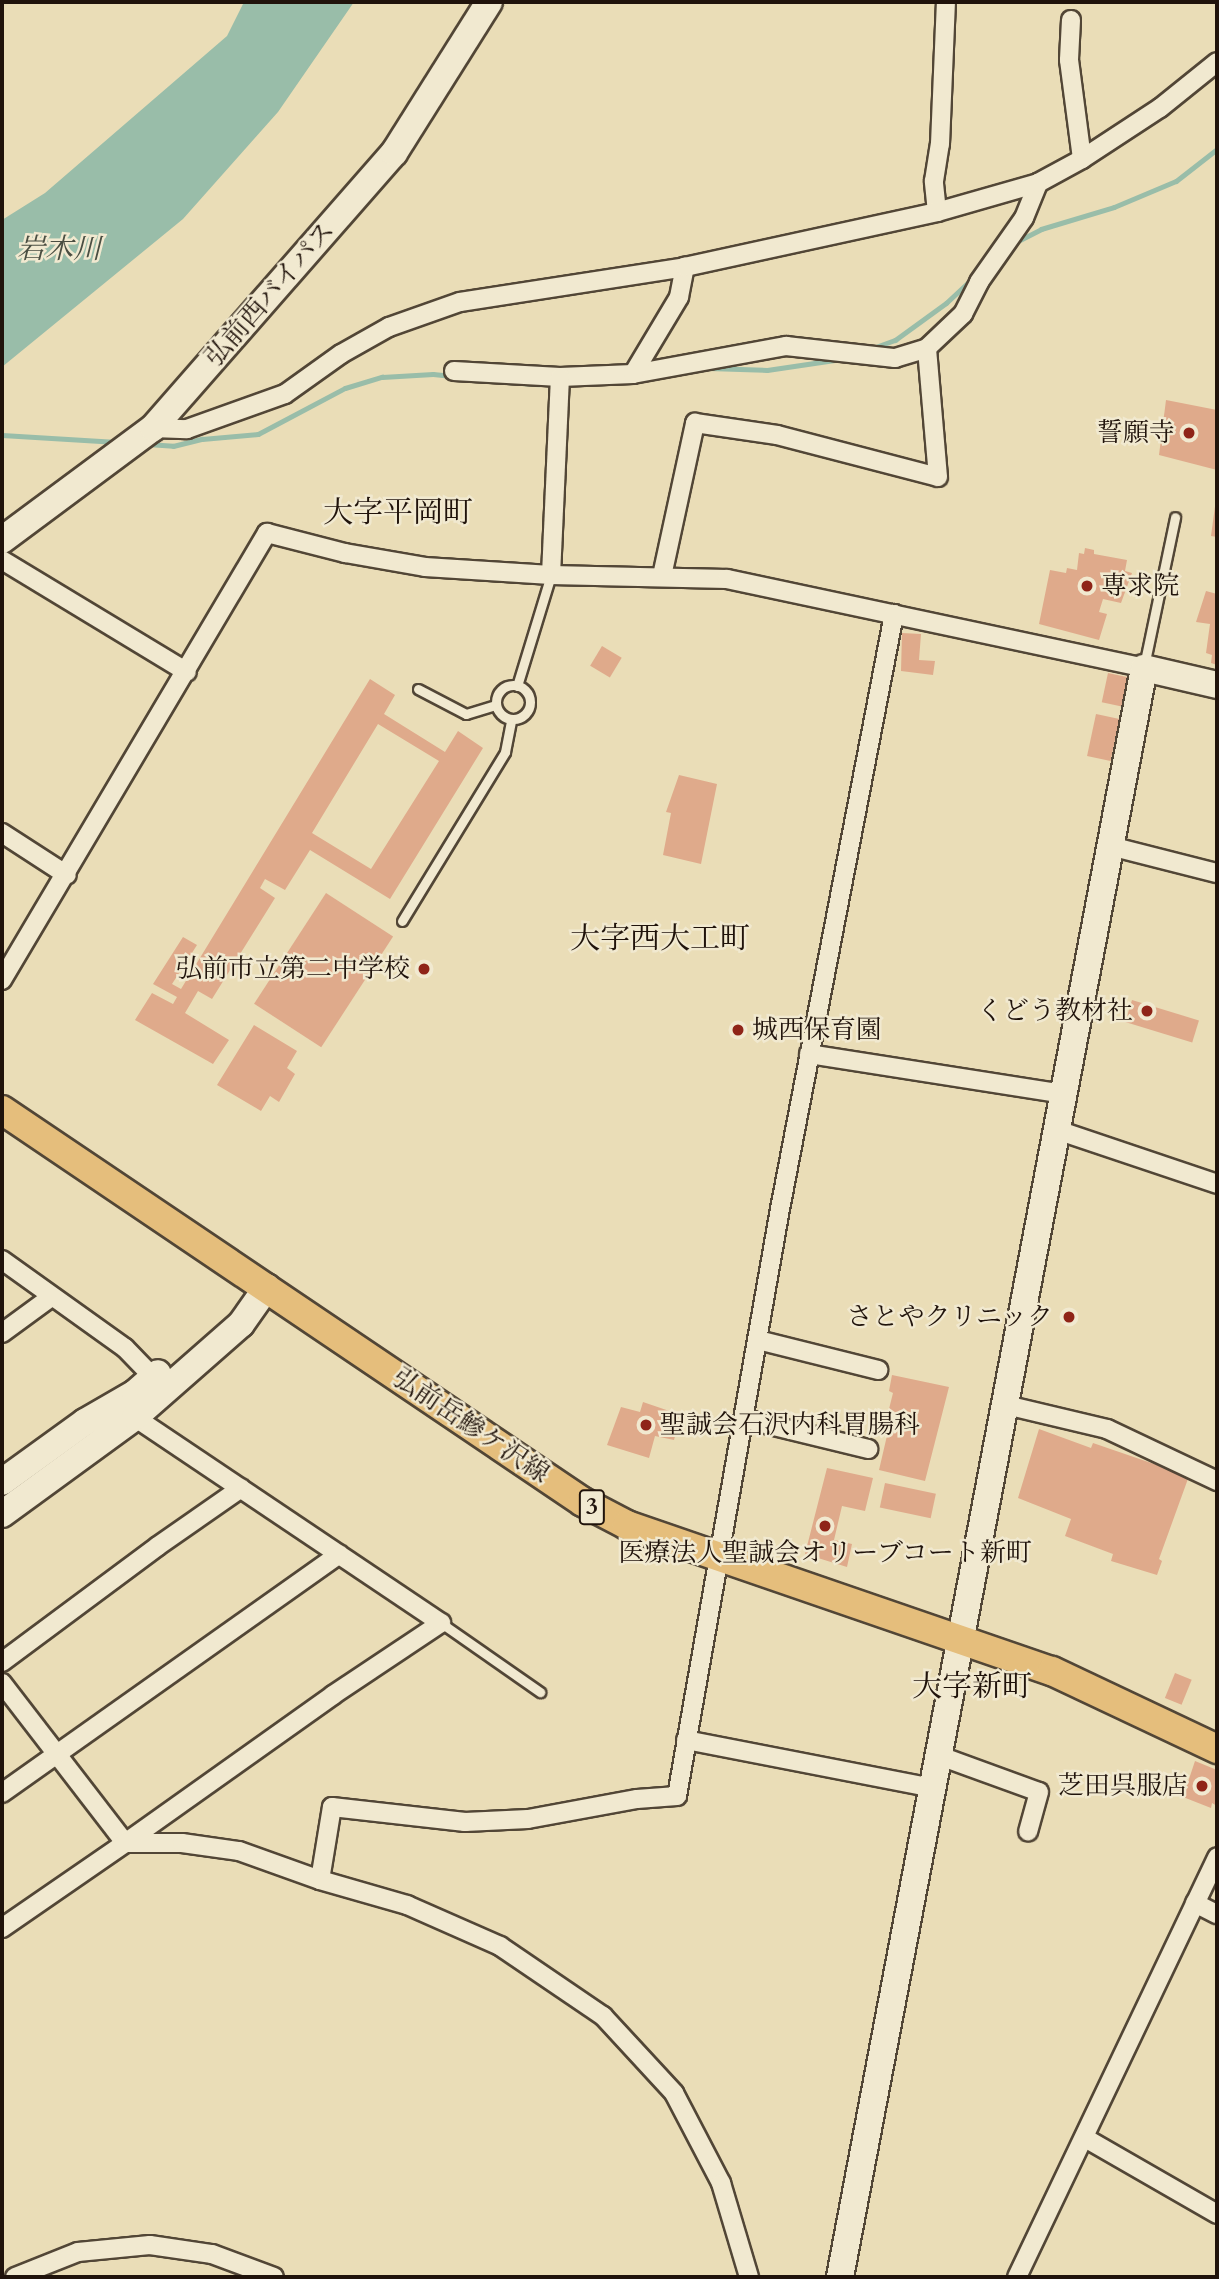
<!DOCTYPE html>
<html>
<head>
<meta charset="utf-8">
<style>
  body { margin:0 }
  #map { position:relative; width:1219px; height:2279px; overflow:hidden; background:#eaddb7; font-family:Cardo,"Noto Serif JP",serif }
  div>[style] { position:absolute }
  .water>* { inset:0; background:#99bda9 }
  .stream>* { height:5px; margin:-2.5px; padding:0 2.5px; transform-origin:2.5px; border-radius:2.5px; background:#99bda9 }
  .building>* { inset:0; background:#dfaa8b; transform-origin:0 0 }
  .roads { filter:drop-shadow(2px 0 #524636) drop-shadow(-2px 0 #524636) drop-shadow(0 2px #524636) drop-shadow(0 -2px #524636) }
  .lane>* { height:9px; margin:-4.5px; padding:0 4.5px; transform-origin:4.5px; border-radius:4.5px; background:#f1e9d0 }
  .lane>.ring { margin:-4.5px; padding:0; box-sizing:content-box; background:none; border:9px solid #f1e9d0; border-radius:50% }
  .street>* { height:18px; margin:-9px; padding:0 9px; transform-origin:9px; border-radius:9px; background:#f1e9d0 }
  .secondary>* { height:26px; margin:-13px; padding:0 13px; transform-origin:13px; border-radius:13px; background:#f1e9d0 }
  .primary>* { height:28px; margin:-14px; padding:0 14px; transform-origin:14px; border-radius:14px; background:#e5be7c }
  .dots>* { width:19px; height:19px; translate:-50% -50%; box-sizing:border-box; border:4px solid #f1e9d0; border-radius:50% }
  span { translate:-50% -50%; white-space:nowrap; text-align:center; line-height:1.15; -webkit-text-stroke:5px #f1e9d0; paint-order:stroke }
  .shield-label span { padding:2px 5px; background:#f1e9d0; border:2px solid; border-radius:5px; -webkit-text-stroke-width:0 }
  .shield-label { font-size:24px; color:#20130b; font-weight:700 }
  .street-label { font-size:26px; color:#20130b }
  .poi-label { font-size:26px; color:#20130b }
  .right { translate:-100% -50%; text-align:right }
  .left { translate:0 -50%; text-align:left }
  .water-label { font-size:28px; color:#4a4e42; font-style:italic }
  .quarter-label { font-size:30px; color:#20130b }
  .frame { position:absolute; inset:0; border:4px solid #20130b; pointer-events:none }
</style>
</head>
<body>
<div id="map">
  <div class="water">
    <i style="clip-path:polygon(244px 2px,354px 2px,278px 112px,183px 219px,2px 367px,2px 220px,45px 193px,227px 36px)"></i>
  </div>
  <div class="stream">
    <i style="left:1012px;top:244px;width:33px;rotate:-27deg"></i>
    <i style="left:1041px;top:229px;width:76px;rotate:-16.8deg"></i>
    <i style="left:1114px;top:207px;width:67px;rotate:-22.8deg"></i>
    <i style="left:1176px;top:181px;width:52px;rotate:-38deg"></i>
    <i style="left:870px;top:349px;width:27px;rotate:-20deg"></i>
    <i style="left:895px;top:340px;width:63px;rotate:-36deg"></i>
    <i style="left:946px;top:303px;width:37px;rotate:-43deg"></i>
    <i style="left:708px;top:368px;width:59px;rotate:1.9deg"></i>
    <i style="left:767px;top:370px;width:75px;rotate:-8.5deg"></i>
    <i style="left:507px;top:382px;width:32px;rotate:4deg"></i>
    <i style="left:2px;top:435px;width:115px;rotate:3.5deg"></i>
    <i style="left:147px;top:444px;width:26px;rotate:4deg"></i>
    <i style="left:173px;top:446px;width:30px;rotate:-14deg"></i>
    <i style="left:202px;top:439px;width:56px;rotate:-5.1deg"></i>
    <i style="left:258px;top:434px;width:98px;rotate:-27.9deg"></i>
    <i style="left:345px;top:388px;width:39px;rotate:-17deg"></i>
    <i style="left:382px;top:377px;width:51px;rotate:-3.4deg"></i>
    <i style="left:433px;top:374px;width:19px;rotate:6deg"></i>
  </div>
  <div class="building">
    <i style="clip-path:polygon(1166px 400px,1217px 410px,1217px 470px,1159px 455px)"></i>
    <i style="clip-path:polygon(1216px 499px,1217px 499px,1217px 537px,1211px 536px)"></i>
    <i style="clip-path:polygon(1085px 548px,1094px 550px,1094px 554px,1127px 560px,1125px 571px,1132px 573px,1121px 603px,1103px 599px,1099px 612px,1107px 614px,1099px 640px,1039px 624px,1050px 570px,1066px 573px,1067px 568px,1077px 570px,1079px 553px,1084px 554px)"></i>
    <i style="clip-path:polygon(1206px 591px,1217px 594px,1217px 665px,1211px 663px,1212px 655px,1206px 653px,1210px 624px,1196px 622px)"></i>
    <i style="clip-path:polygon(902px 633px,921px 634px,919px 660px,935px 661px,933px 675px,901px 671px)"></i>
    <i style="left:602px;top:646px;width:23px;height:23px;rotate:31deg"></i>
    <i style="left:1108px;top:673px;width:24px;height:30px;rotate:12deg"></i>
    <i style="clip-path:polygon(evenodd,370px 679px,395px 695px,384px 714px,445px 752px,458px 731px,483px 748px,390px 899px,310px 850px,285px 890px,265px 879px,260px 888px,275px 898px,212px 999px,198px 991px,185px 1013px,229px 1040px,213px 1064px,135px 1020px,152px 993px,173px 1004px,177px 997px,153px 984px,183px 937px,197px 945px,172px 984px,181px 989px,370px 679px,378px 724px,439px 761px,371px 869px,312px 833px,378px 724px)"></i>
    <i style="left:1096px;top:714px;width:24px;height:43px;rotate:12deg"></i>
    <i style="clip-path:polygon(679px 775px,717px 784px,701px 864px,663px 855px,671px 813px,666px 812px)"></i>
    <i style="left:326px;top:893px;width:80px;height:132px;rotate:33deg"></i>
    <i style="left:1132px;top:1000px;width:70px;height:23px;rotate:17deg"></i>
    <i style="clip-path:polygon(254px 1025px,297px 1051px,287px 1068px,295px 1074px,279px 1102px,270px 1096px,261px 1111px,217px 1085px)"></i>
    <i style="clip-path:polygon(892px 1375px,949px 1387px,925px 1481px,879px 1470px,889px 1427px,885px 1425px,893px 1393px,889px 1391px)"></i>
    <i style="clip-path:polygon(643px 1402px,681px 1415px,674px 1440px,655px 1436px,649px 1458px,607px 1445px,621px 1407px,640px 1412px)"></i>
    <i style="clip-path:polygon(1039px 1429px,1091px 1448px,1093px 1443px,1189px 1476px,1159px 1559px,1162px 1561px,1157px 1575px,1111px 1561px,1113px 1554px,1065px 1536px,1071px 1519px,1018px 1498px)"></i>
    <i style="clip-path:polygon(827px 1468px,873px 1478px,865px 1511px,842px 1506px,834px 1540px,852px 1544px,847px 1567px,805px 1554px)"></i>
    <i style="left:885px;top:1483px;width:52px;height:25px;rotate:12deg"></i>
    <i style="left:1175px;top:1673px;width:18px;height:27px;rotate:22deg"></i>
    <i style="clip-path:polygon(1195px 1761px,1217px 1770px,1217px 1806px,1212px 1803px,1211px 1808px,1183px 1797px)"></i>
  </div>
  <div class="roads">
    <div class="lane">
      <i style="left:1144px;top:666px;width:152px;rotate:-78.2deg"></i>
      <i class="ring" style="left:496px;top:685px;width:25px;height:25px"></i>
      <i style="left:517px;top:686px;width:116px;rotate:-73deg"></i>
      <i style="left:418px;top:689px;width:54px;rotate:27.5deg"></i>
      <i style="left:466px;top:714px;width:30px;rotate:-17deg"></i>
      <i style="left:402px;top:921px;width:198px;rotate:-58.6deg"></i>
      <i style="left:505px;top:752px;width:33px;rotate:-79deg"></i>
      <i style="left:441px;top:1623px;width:121px;rotate:34.9deg"></i>
    </div>
    <div class="street">
      <i style="left:1071px;top:20px;width:40px;rotate:92.9deg"></i>
      <i style="left:1069px;top:60px;width:100px;rotate:82.5deg"></i>
      <i style="left:937px;top:212px;width:31px;rotate:-96deg"></i>
      <i style="left:934px;top:181px;width:37px;rotate:-81deg"></i>
      <i style="left:940px;top:144px;width:142px;rotate:-87.6deg"></i>
      <i style="left:454px;top:371px;width:106px;rotate:3.2deg"></i>
      <i style="left:560px;top:377px;width:73px;rotate:-2.4deg"></i>
      <i style="left:633px;top:374px;width:156px;rotate:-10.4deg"></i>
      <i style="left:786px;top:346px;width:110px;rotate:6.3deg"></i>
      <i style="left:895px;top:358px;width:34px;rotate:-17deg"></i>
      <i style="left:927px;top:348px;width:50px;rotate:-43.4deg"></i>
      <i style="left:963px;top:314px;width:36px;rotate:-63deg"></i>
      <i style="left:979px;top:282px;width:78px;rotate:-54.9deg"></i>
      <i style="left:1024px;top:218px;width:38px;rotate:-68deg"></i>
      <i style="left:633px;top:374px;width:90px;rotate:-59.1deg"></i>
      <i style="left:679px;top:297px;width:31px;rotate:-79deg"></i>
      <i style="left:153px;top:428px;width:34px;rotate:2deg"></i>
      <i style="left:187px;top:429px;width:104px;rotate:-19.7deg"></i>
      <i style="left:285px;top:394px;width:69px;rotate:-35.5deg"></i>
      <i style="left:341px;top:354px;width:55px;rotate:-29.4deg"></i>
      <i style="left:389px;top:327px;width:75px;rotate:-19.4deg"></i>
      <i style="left:460px;top:302px;width:228px;rotate:-8.8deg"></i>
      <i style="left:685px;top:267px;width:258px;rotate:-12.3deg"></i>
      <i style="left:937px;top:212px;width:105px;rotate:-16deg"></i>
      <i style="left:1038px;top:183px;width:50px;rotate:-28.6deg"></i>
      <i style="left:1082px;top:159px;width:93px;rotate:-33.2deg"></i>
      <i style="left:1160px;top:108px;width:73px;rotate:-38.9deg"></i>
      <i style="left:2px;top:560px;width:216px;rotate:31.2deg"></i>
      <i style="left:551px;top:575px;width:198px;rotate:-87.4deg"></i>
      <i style="left:662px;top:576px;width:157px;rotate:-77.8deg"></i>
      <i style="left:695px;top:423px;width:83px;rotate:8.3deg"></i>
      <i style="left:777px;top:435px;width:166px;rotate:14.6deg"></i>
      <i style="left:938px;top:477px;width:129px;rotate:-94.9deg"></i>
      <i style="left:2px;top:833px;width:77px;rotate:32.9deg"></i>
      <i style="left:1110px;top:846px;width:110px;rotate:14.2deg"></i>
      <i style="left:2px;top:980px;width:520px;rotate:-59.34deg"></i>
      <i style="left:267px;top:533px;width:81px;rotate:14.4deg"></i>
      <i style="left:345px;top:553px;width:81px;rotate:9.9deg"></i>
      <i style="left:425px;top:567px;width:126px;rotate:3.6deg"></i>
      <i style="left:551px;top:575px;width:176px;rotate:1.3deg"></i>
      <i style="left:727px;top:579px;width:426px;rotate:12deg"></i>
      <i style="left:809px;top:1054px;width:258px;rotate:8.9deg"></i>
      <i style="left:1057px;top:1130px;width:169px;rotate:18.6deg"></i>
      <i style="left:2px;top:1260px;width:151px;rotate:35.6deg"></i>
      <i style="left:125px;top:1348px;width:40px;rotate:46deg"></i>
      <i style="left:2px;top:1333px;width:61px;rotate:-36.3deg"></i>
      <i style="left:758px;top:1340px;width:124px;rotate:14deg"></i>
      <i style="left:1006px;top:1405px;width:104px;rotate:13.4deg"></i>
      <i style="left:1107px;top:1429px;width:122px;rotate:25.3deg"></i>
      <i style="left:745px;top:1419px;width:127px;rotate:13.7deg"></i>
      <i style="left:2px;top:1662px;width:194px;rotate:-36.6deg"></i>
      <i style="left:158px;top:1546px;width:101px;rotate:-34.9deg"></i>
      <i style="left:2px;top:1683px;width:202px;rotate:52.4deg"></i>
      <i style="left:125px;top:1843px;width:255px;rotate:-35.4deg"></i>
      <i style="left:333px;top:1695px;width:130px;rotate:-33.7deg"></i>
      <i style="left:441px;top:1623px;width:369px;rotate:-146.1deg"></i>
      <i style="left:686px;top:1740px;width:253px;rotate:11deg"></i>
      <i style="left:940px;top:1756px;width:105px;rotate:20deg"></i>
      <i style="left:1039px;top:1792px;width:41px;rotate:105.4deg"></i>
      <i style="left:2px;top:1793px;width:413px;rotate:-35.3deg"></i>
      <i style="left:320px;top:1880px;width:74px;rotate:-80.7deg"></i>
      <i style="left:332px;top:1807px;width:134px;rotate:6.4deg"></i>
      <i style="left:465px;top:1822px;width:63px;rotate:-2.7deg"></i>
      <i style="left:528px;top:1819px;width:111px;rotate:-10.4deg"></i>
      <i style="left:637px;top:1799px;width:40px;rotate:-4.3deg"></i>
      <i style="left:677px;top:1796px;width:596px;rotate:-80.05deg"></i>
      <i style="left:780px;top:1209px;width:606px;rotate:-79.15deg"></i>
      <i style="left:1195px;top:1903px;width:25px;rotate:27deg"></i>
      <i style="left:2px;top:1928px;width:150px;rotate:-34.6deg"></i>
      <i style="left:125px;top:1843px;width:57px"></i>
      <i style="left:182px;top:1843px;width:58px;rotate:8deg"></i>
      <i style="left:239px;top:1851px;width:86px;rotate:19.7deg"></i>
      <i style="left:320px;top:1880px;width:91px;rotate:16deg"></i>
      <i style="left:407px;top:1905px;width:102px;rotate:23.8deg"></i>
      <i style="left:500px;top:1946px;width:125px;rotate:34.2deg"></i>
      <i style="left:603px;top:2016px;width:105px;rotate:47.3deg"></i>
      <i style="left:674px;top:2093px;width:102px;rotate:62.4deg"></i>
      <i style="left:721px;top:2183px;width:98px;rotate:73.4deg"></i>
      <i style="left:1085px;top:2138px;width:152px;rotate:29.9deg"></i>
      <i style="left:15px;top:2277px;width:68px;rotate:-21.6deg"></i>
      <i style="left:78px;top:2252px;width:72px;rotate:-5.6deg"></i>
      <i style="left:150px;top:2245px;width:63px;rotate:8.3deg"></i>
      <i style="left:212px;top:2254px;width:66px;rotate:20.4deg"></i>
      <i style="left:1017px;top:2277px;width:465px;rotate:-64.5deg"></i>
    </div>
    <div class="secondary">
      <i style="left:2px;top:540px;width:188px;rotate:-36.6deg"></i>
      <i style="left:153px;top:428px;width:366px;rotate:-48.8deg"></i>
      <i style="left:394px;top:153px;width:178px;rotate:-57.8deg"></i>
      <i style="left:2px;top:1482px;width:102px;rotate:-35.9deg"></i>
      <i style="left:85px;top:1422px;width:58px;rotate:-30.1deg"></i>
      <i style="left:135px;top:1393px;width:30px;rotate:-41deg"></i>
      <i style="left:2px;top:1514px;width:165px;rotate:-36.1deg"></i>
      <i style="left:135px;top:1417px;width:141px;rotate:-41.3deg"></i>
      <i style="left:241px;top:1324px;width:45px;rotate:-54.9deg"></i>
      <i style="left:840px;top:2277px;width:1637px;rotate:-79.3deg"></i>
      <i style="left:1144px;top:668px;width:75px;rotate:13.1deg"></i>
    </div>
    <div class="primary">
      <i style="left:2px;top:1110px;width:701px;rotate:34.01deg"></i>
      <i style="left:583px;top:1502px;width:50px;rotate:27.6deg"></i>
      <i style="left:627px;top:1525px;width:449px;rotate:19deg"></i>
      <i style="left:1052px;top:1671px;width:183px;rotate:25.3deg"></i>
    </div>
  </div>
  <div class="dots">
    <i style="left:1189px;top:433px;background:#8f2418"></i>
    <i style="left:1087px;top:586px;background:#8f2418"></i>
    <i style="left:424px;top:969px;background:#8f2418"></i>
    <i style="left:1147px;top:1011px;background:#8f2418"></i>
    <i style="left:738px;top:1030px;background:#8f2418"></i>
    <i style="left:1069px;top:1317px;background:#8f2418"></i>
    <i style="left:646px;top:1425px;background:#8f2418"></i>
    <i style="left:825px;top:1526px;background:#8f2418"></i>
    <i style="left:1202px;top:1786px;background:#8f2418"></i>
  </div>
  <div class="shield-label">
    <span style="left:592px;top:1507px">3</span>
  </div>
  <div class="street-label">
    <span style="left:270px;top:294px;rotate:-49deg">弘前西バイパス</span>
    <span style="left:471px;top:1426px;rotate:34deg">弘前岳鰺ケ沢線</span>
  </div>
  <div class="poi-label">
    <span class="right" style="left:1175px;top:433px">誓願寺</span>
    <span class="left" style="left:1101px;top:586px">専求院</span>
    <span class="right" style="left:410px;top:969px">弘前市立第二中学校</span>
    <span class="right" style="left:1133px;top:1011px">くどう教材社</span>
    <span class="left" style="left:752px;top:1030px">城西保育園</span>
    <span class="right" style="left:1053px;top:1317px">さとやクリニック</span>
    <span class="left" style="left:660px;top:1425px">聖誠会石沢内科胃腸科</span>
    <span style="left:825px;top:1553px">医療法人聖誠会オリーブコート新町</span>
    <span class="right" style="left:1188px;top:1786px">芝田呉服店</span>
  </div>
  <div class="water-label">
    <span style="left:59px;top:249px">岩木川</span>
  </div>
  <div class="quarter-label">
    <span style="left:398px;top:513px">大字平岡町</span>
    <span style="left:660px;top:939px">大字西大工町</span>
    <span style="left:972px;top:1687px">大字新町</span>
  </div>
  <div class="frame"></div>
</div>
</body>
</html>
